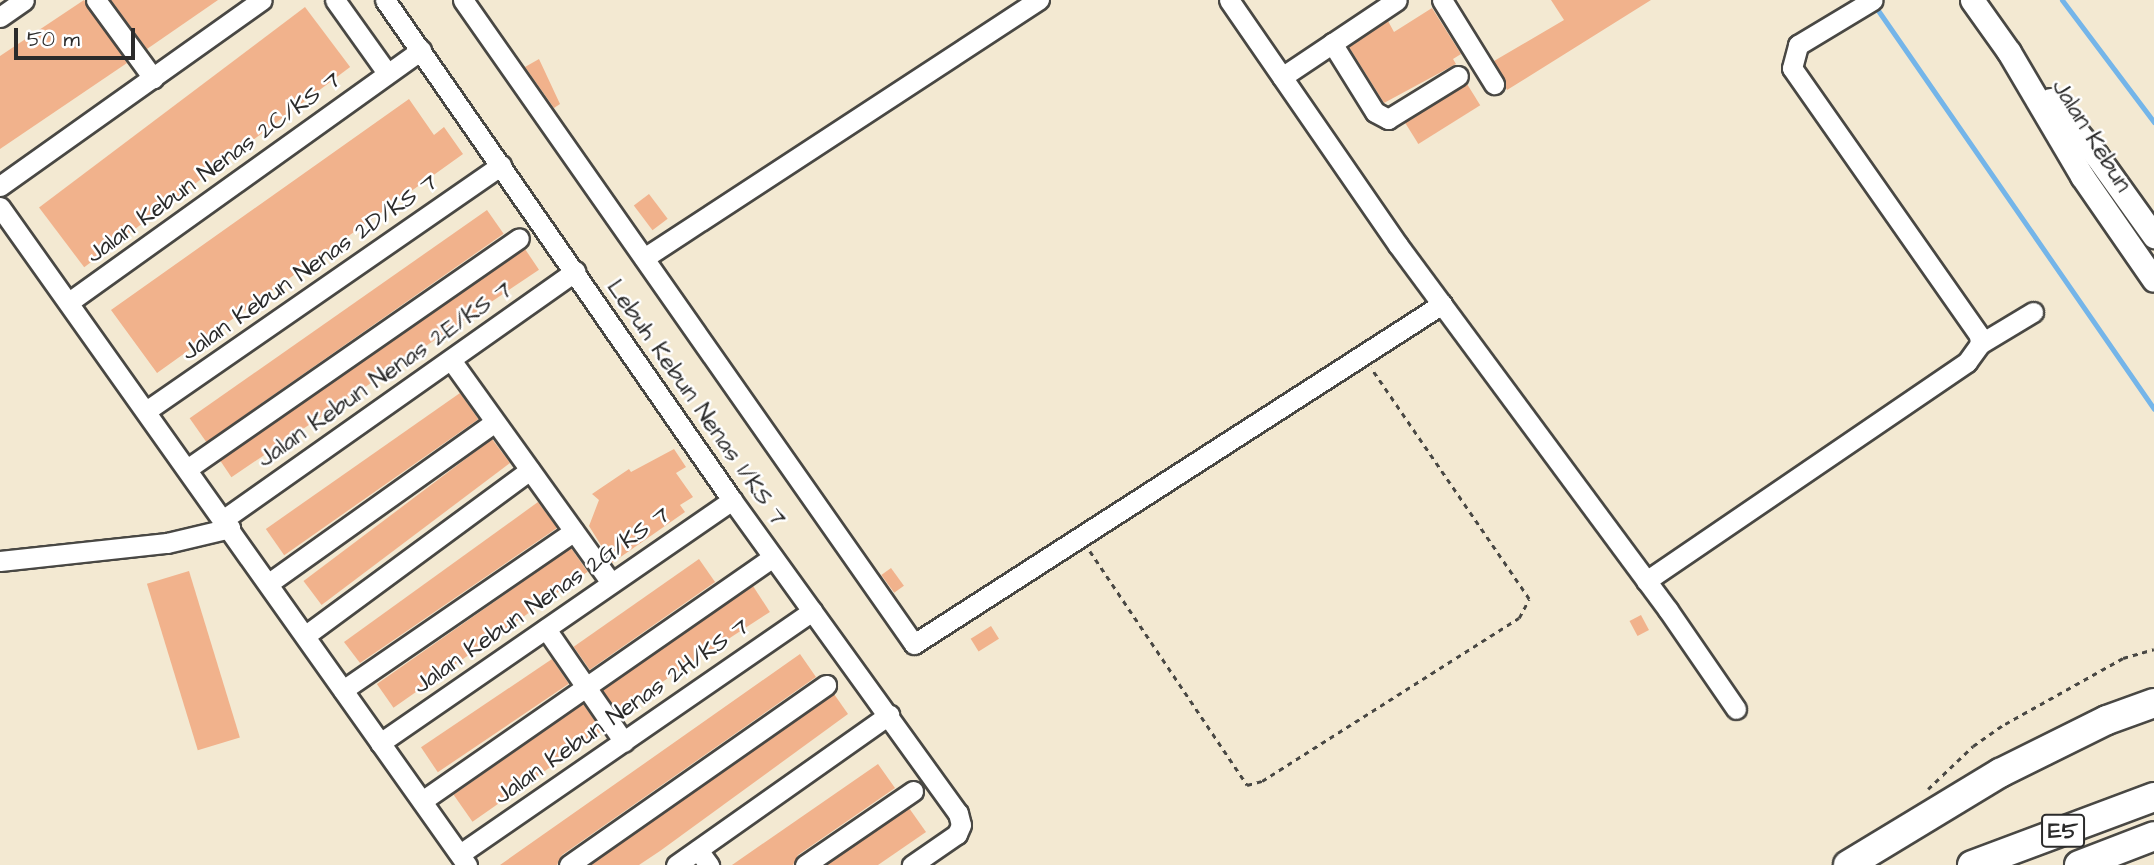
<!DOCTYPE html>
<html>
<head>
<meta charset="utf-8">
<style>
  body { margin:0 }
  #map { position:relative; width:2154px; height:865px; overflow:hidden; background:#f3e9d2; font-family:"Architects Daughter",sans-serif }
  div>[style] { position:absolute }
  .stream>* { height:5px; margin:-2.5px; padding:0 2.5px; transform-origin:2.5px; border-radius:2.5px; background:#74b5e9 }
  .building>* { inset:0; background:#f1b28c; transform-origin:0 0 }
  .path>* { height:2.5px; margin-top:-1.25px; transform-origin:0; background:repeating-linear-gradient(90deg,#494844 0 5px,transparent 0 10px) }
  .roads { filter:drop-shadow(2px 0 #494844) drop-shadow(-2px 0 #494844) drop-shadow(0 2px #494844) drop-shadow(0 -2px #494844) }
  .minor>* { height:19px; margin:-9.5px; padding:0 9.5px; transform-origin:9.5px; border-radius:9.5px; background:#fff }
  .major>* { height:23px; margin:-11.5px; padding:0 11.5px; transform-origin:11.5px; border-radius:11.5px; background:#fff }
  .highway>* { height:28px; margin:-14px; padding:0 14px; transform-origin:14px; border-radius:14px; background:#fff }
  span { translate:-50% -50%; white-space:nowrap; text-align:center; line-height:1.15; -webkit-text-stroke:5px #fff; paint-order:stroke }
  .shield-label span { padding:2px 5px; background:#fff; border:2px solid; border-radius:5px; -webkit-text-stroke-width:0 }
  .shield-label { font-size:23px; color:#2b2b2b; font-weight:700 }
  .street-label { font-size:24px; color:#2b2b2b }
  .scale { position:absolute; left:14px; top:28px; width:121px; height:32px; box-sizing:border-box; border:4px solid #2b2b2b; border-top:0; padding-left:9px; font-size:21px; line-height:24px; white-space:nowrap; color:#2b2b2b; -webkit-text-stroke:5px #fff; paint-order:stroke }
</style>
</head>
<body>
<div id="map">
  <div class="stream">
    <i style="left:2062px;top:0;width:153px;rotate:53deg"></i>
    <i style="left:1875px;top:6px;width:490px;rotate:55.3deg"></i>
  </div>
  <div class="building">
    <i style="clip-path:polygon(84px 0,127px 63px,0 149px,0 56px)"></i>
    <i style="clip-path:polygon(111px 0,218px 0,147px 49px)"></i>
    <i style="clip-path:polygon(1551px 0,1651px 0,1507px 90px,1494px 61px,1564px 20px)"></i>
    <i style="left:305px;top:7px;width:75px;height:333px;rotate:53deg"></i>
    <i style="clip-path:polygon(1432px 8px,1461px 54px,1453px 59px,1456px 64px,1384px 103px,1349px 47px,1388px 21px,1394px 32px)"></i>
    <i style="clip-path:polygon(539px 59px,560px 104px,554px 108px,525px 67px)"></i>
    <i style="left:1467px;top:84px;width:25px;height:73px;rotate:58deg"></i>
    <i style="clip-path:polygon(409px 99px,434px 135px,444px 127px,463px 154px,157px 373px,111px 310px)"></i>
    <i style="left:649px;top:194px;width:31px;height:19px;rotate:53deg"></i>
    <i style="left:487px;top:210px;width:29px;height:363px;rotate:55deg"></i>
    <i style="left:525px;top:249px;width:25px;height:371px;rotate:56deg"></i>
    <i style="left:460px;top:393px;width:32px;height:237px;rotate:55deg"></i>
    <i style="left:492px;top:439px;width:30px;height:236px;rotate:53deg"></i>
    <i style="clip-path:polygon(674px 449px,686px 467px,676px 473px,693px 497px,680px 505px,685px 512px,612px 563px,589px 526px,599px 500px,592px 494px,629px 469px,631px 472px)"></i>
    <i style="clip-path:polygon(538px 502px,557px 528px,360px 663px,344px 642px)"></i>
    <i style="left:571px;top:548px;width:29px;height:237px;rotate:55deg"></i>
    <i style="left:699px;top:559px;width:28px;height:153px;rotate:55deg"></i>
    <i style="left:891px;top:568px;width:22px;height:12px;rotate:54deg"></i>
    <i style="left:189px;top:571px;width:174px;height:44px;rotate:73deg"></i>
    <i style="left:753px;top:586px;width:31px;height:183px;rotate:57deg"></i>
    <i style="left:1641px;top:615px;width:17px;height:13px;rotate:62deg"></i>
    <i style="left:991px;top:626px;width:15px;height:24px;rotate:58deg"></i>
    <i style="clip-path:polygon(800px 654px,816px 677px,562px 855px,557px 865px,500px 865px)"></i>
    <i style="left:552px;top:659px;width:30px;height:158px;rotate:56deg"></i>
    <i style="clip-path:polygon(834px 694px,848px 714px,660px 851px,639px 865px,590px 865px)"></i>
    <i style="left:583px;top:704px;width:33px;height:158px;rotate:55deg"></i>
    <i style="clip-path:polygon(878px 764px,895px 788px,798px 855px,793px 865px,732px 865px)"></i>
    <i style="clip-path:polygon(909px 808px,926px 832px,878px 865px,827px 865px)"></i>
  </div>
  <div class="path">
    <i style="left:1090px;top:551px;width:282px;rotate:56.1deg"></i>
    <i style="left:1247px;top:785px;width:16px;rotate:-15deg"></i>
    <i style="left:1262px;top:781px;width:304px;rotate:-32.4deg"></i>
    <i style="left:1519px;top:618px;width:21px;rotate:-62deg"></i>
    <i style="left:1529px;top:599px;width:280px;rotate:-124.4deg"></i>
    <i style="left:1928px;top:789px;width:62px;rotate:-43.7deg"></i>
    <i style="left:1973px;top:746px;width:39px;rotate:-35deg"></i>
    <i style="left:2005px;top:724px;width:135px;rotate:-29.2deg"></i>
    <i style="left:2123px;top:658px;width:32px;rotate:-16deg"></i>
  </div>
  <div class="roads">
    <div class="minor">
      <i style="left:96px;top:0;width:97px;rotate:53.8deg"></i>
      <i style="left:335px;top:0;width:90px;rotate:54.5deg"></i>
      <i style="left:385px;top:0;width:609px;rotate:55.24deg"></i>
      <i style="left:732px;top:500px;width:386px;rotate:54.2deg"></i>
      <i style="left:958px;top:813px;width:12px;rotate:76deg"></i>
      <i style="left:961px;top:825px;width:10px;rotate:114deg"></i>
      <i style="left:957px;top:834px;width:55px;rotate:145.4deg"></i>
      <i style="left:463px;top:0;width:786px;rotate:55deg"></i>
      <i style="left:914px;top:644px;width:628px;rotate:-32.78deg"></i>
      <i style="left:1229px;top:0;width:298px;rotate:55.4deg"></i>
      <i style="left:1398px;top:245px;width:454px;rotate:53.5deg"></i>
      <i style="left:1668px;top:610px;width:120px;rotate:55.5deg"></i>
      <i style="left:1442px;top:0;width:99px;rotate:58.2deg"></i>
      <i style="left:0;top:17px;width:29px;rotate:-35deg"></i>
      <i style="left:1332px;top:43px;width:81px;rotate:58.1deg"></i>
      <i style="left:1375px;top:112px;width:15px;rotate:28deg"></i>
      <i style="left:1388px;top:119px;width:82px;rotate:-31.6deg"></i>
      <i style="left:1282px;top:77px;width:138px;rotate:-33.8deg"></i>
      <i style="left:0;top:186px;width:321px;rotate:-35.4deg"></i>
      <i style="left:0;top:207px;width:807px;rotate:54.64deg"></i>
      <i style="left:644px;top:258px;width:472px;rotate:-33.2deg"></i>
      <i style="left:69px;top:302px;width:433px;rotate:-35.6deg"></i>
      <i style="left:1980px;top:344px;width:62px;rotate:-31.1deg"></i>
      <i style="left:451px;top:360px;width:274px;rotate:54.3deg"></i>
      <i style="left:146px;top:411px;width:432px;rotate:-34.7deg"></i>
      <i style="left:187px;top:469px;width:404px;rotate:-34.8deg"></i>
      <i style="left:224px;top:519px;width:430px;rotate:-35.2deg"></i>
      <i style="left:0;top:561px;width:168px;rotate:-6.2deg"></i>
      <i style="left:167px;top:543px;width:65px;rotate:-13.4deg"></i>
      <i style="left:1646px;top:581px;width:389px;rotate:-34.3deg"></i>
      <i style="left:1967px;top:362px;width:22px;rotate:-54deg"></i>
      <i style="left:1980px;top:344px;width:9px;rotate:-96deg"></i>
      <i style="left:1979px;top:335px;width:326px;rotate:-125deg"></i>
      <i style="left:1792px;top:68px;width:24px;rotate:-75deg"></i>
      <i style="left:1798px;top:45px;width:87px;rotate:-31deg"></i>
      <i style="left:269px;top:583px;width:277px;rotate:-35.5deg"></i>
      <i style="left:546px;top:629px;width:137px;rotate:55.4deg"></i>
      <i style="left:306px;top:635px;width:278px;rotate:-36.4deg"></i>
      <i style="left:343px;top:690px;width:280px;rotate:-34.5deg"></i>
      <i style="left:380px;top:743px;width:428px;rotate:-34.6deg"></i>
      <i style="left:422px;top:801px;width:427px;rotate:-34.8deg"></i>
      <i style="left:698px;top:850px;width:19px;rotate:54deg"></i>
      <i style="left:460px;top:854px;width:428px;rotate:-34.6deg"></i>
      <i style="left:569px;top:865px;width:314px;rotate:-35deg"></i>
      <i style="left:676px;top:865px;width:261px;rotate:-35.2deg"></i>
      <i style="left:805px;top:865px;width:131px;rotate:-34.4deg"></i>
    </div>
    <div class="major">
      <i style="left:1972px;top:0;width:64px;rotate:54.6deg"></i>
      <i style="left:2009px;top:52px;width:144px;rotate:59.5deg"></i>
      <i style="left:2082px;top:176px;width:126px;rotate:55.3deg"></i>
      <i style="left:2050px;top:100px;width:72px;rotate:50.1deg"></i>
      <i style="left:2096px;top:155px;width:100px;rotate:54.4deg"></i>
    </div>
    <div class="highway">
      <i style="left:1848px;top:865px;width:178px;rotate:-31.2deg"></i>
      <i style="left:2000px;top:773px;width:119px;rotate:-26.4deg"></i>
      <i style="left:2107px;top:720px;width:50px;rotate:-19.9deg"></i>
      <i style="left:1972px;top:865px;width:194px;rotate:-20.5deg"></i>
      <i style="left:2079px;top:865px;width:80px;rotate:-21.1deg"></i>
    </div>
  </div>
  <div class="shield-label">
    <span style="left:2063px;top:831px">E5</span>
  </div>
  <div class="street-label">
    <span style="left:2091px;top:136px;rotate:58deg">Jalan Kebun</span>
    <span style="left:214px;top:168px;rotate:-36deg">Jalan Kebun Nenas 2C/KS 7</span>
    <span style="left:310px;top:268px;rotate:-35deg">Jalan Kebun Nenas 2D/KS 7</span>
    <span style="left:385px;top:375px;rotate:-35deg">Jalan Kebun Nenas 2E/KS 7</span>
    <span style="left:696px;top:403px;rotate:55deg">Lebuh Kebun Nenas 1/KS 7</span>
    <span style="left:542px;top:601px;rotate:-35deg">Jalan Kebun Nenas 2G/KS 7</span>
    <span style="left:622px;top:712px;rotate:-35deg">Jalan Kebun Nenas 2H/KS 7</span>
  </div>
  <div class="scale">50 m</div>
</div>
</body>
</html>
